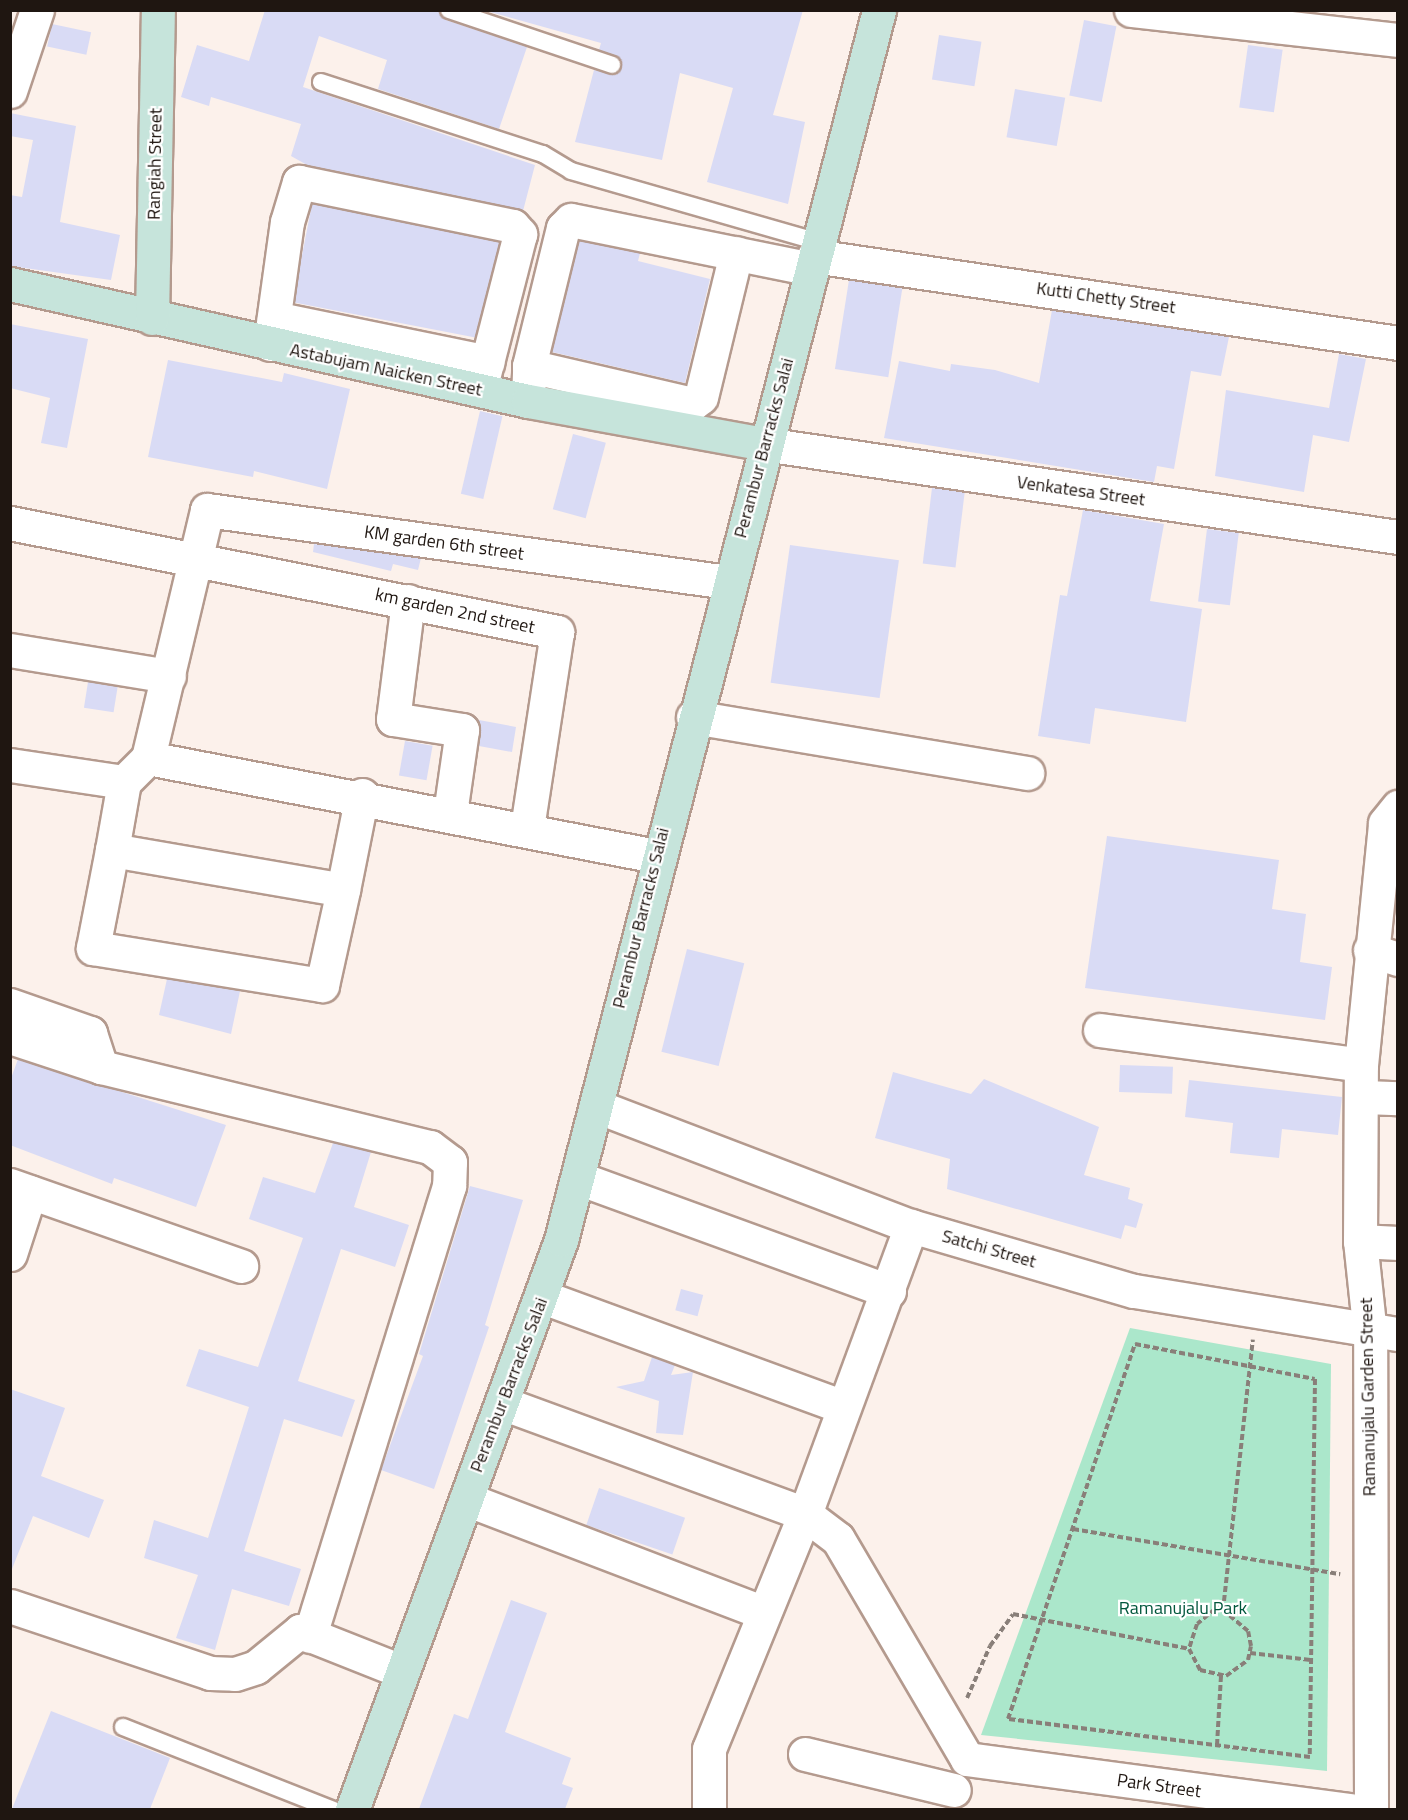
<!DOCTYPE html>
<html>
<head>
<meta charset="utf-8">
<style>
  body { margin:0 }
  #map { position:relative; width:1408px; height:1820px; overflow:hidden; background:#fcf1eb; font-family:"Titillium Web",sans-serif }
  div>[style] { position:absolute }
  .green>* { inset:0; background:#abe7cb }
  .building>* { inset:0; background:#d9dbf5; transform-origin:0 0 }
  .path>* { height:4px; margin-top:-2px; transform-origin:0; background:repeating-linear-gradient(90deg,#897f79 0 6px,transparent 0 9px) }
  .roads { filter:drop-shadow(2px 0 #b49a8e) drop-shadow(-2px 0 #b49a8e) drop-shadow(0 2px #b49a8e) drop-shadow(0 -2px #b49a8e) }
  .lane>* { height:16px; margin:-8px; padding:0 8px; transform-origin:8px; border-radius:8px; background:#fff }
  .street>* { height:33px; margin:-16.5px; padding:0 16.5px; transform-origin:16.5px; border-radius:16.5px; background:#fff }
  .secondary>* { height:33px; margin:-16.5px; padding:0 16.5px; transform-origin:16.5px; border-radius:16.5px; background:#c6e4db }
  span { translate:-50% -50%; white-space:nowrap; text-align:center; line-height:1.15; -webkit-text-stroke:4.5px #fff; paint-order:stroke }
  .street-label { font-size:18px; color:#1f1611 }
  .park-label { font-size:18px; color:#00563c }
  .frame { position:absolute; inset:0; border:12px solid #1f1611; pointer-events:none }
</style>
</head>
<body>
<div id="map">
  <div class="green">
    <i style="clip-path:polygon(1130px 1328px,1331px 1364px,1327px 1771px,981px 1735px)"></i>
  </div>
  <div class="building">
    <i style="clip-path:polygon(265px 10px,439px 10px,446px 20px,527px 47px,499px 129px,378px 89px,387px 60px,319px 36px,303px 87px,535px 165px,523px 211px,307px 165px,291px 156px,301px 124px,211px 97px,209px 106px,181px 97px,197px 45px,249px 61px)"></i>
    <i style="clip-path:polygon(483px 10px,803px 10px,773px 115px,805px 122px,788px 204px,707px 182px,733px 88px,680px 73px,662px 160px,575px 142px,594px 70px,615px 75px,622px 68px,620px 59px,599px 50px,601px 43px)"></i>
    <i style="left:1084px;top:20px;width:33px;height:77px;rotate:11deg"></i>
    <i style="left:52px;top:24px;width:40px;height:23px;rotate:12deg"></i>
    <i style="left:939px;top:35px;width:43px;height:45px;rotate:9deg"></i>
    <i style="left:1248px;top:45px;width:35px;height:63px;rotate:8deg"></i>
    <i style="left:1015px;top:89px;width:51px;height:49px;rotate:10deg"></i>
    <i style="clip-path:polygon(10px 113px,76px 126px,60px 222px,120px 235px,111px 280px,10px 266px,10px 195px,22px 197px,33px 140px,10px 136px)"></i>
    <i style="left:312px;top:204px;width:191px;height:100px;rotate:11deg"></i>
    <i style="clip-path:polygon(579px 241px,640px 253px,638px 261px,710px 279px,685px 383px,552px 352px)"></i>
    <i style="left:849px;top:280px;width:54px;height:90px;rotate:9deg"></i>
    <i style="clip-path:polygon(1052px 310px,1229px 337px,1221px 376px,1191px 371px,1174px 469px,1157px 466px,1154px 482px,884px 438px,899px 361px,950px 371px,951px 364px,995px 370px,1039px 383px)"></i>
    <i style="clip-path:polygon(10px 324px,88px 339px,67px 448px,41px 443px,50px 398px,10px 388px)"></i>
    <i style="clip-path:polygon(1339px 354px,1366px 359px,1349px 442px,1313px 435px,1304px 492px,1215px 476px,1226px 390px,1329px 408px)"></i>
    <i style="clip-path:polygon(168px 360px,282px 382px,284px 373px,350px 389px,327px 489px,254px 471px,253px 477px,148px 457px)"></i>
    <i style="left:480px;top:411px;width:23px;height:85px;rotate:13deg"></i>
    <i style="left:573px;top:434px;width:34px;height:78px;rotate:15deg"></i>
    <i style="left:932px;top:488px;width:33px;height:76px;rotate:7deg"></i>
    <i style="clip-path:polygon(1083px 510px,1164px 524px,1150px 601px,1202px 609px,1186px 722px,1095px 708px,1090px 744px,1038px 736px,1060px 595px,1067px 596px)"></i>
    <i style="left:1207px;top:529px;width:32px;height:73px;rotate:7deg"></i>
    <i style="clip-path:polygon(314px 544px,421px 558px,418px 570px,393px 564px,391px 571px,313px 552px)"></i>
    <i style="left:790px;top:545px;width:110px;height:139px;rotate:8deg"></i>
    <i style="left:88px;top:682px;width:30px;height:26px;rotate:9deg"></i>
    <i style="clip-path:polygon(479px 720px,516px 727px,512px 752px,479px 746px)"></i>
    <i style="left:405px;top:741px;width:28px;height:35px;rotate:10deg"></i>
    <i style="clip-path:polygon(1107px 836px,1279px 860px,1272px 909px,1306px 914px,1300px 962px,1332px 967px,1325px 1020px,1085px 988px)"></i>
    <i style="left:687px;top:949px;width:59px;height:106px;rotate:14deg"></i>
    <i style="clip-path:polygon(167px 979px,240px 991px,231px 1034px,159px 1015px)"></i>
    <i style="clip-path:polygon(18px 1059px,226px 1125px,196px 1207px,114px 1178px,112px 1184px,10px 1145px,10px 1081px)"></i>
    <i style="left:1120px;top:1065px;width:53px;height:27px;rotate:2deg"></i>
    <i style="clip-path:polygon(893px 1072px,971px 1094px,984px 1079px,1099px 1127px,1084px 1175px,1130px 1188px,1128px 1199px,1143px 1204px,1136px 1228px,1125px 1225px,1121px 1239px,947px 1189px,950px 1159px,875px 1138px)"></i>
    <i style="clip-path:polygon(1189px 1080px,1342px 1097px,1338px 1135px,1282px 1129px,1279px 1158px,1230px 1153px,1233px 1123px,1185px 1117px)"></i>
    <i style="clip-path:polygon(333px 1143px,371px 1152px,354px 1207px,409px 1225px,395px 1267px,341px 1249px,298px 1381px,355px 1400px,342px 1437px,284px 1419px,244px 1551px,301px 1569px,289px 1606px,232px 1589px,215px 1650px,176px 1638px,198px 1575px,144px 1558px,154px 1520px,208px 1538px,249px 1407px,186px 1386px,199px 1349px,258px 1367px,303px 1238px,249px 1219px,263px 1177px,315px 1193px)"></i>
    <i style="clip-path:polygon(470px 1186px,523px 1200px,485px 1325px,489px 1327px,434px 1489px,381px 1470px,423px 1356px,419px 1354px)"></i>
    <i style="left:681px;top:1289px;width:23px;height:22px;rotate:15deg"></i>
    <i style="clip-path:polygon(652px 1357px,675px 1365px,671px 1375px,693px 1372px,683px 1435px,656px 1433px,659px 1401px,616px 1387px,644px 1381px)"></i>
    <i style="clip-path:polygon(10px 1389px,65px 1408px,41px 1476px,104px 1500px,89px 1538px,33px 1516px,12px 1569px)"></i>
    <i style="left:599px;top:1488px;width:91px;height:39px;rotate:19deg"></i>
    <i style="clip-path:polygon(511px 1600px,547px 1613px,505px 1732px,571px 1758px,562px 1784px,573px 1788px,565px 1809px,419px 1809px,454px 1714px,468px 1719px)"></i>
    <i style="clip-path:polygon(51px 1711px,170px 1758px,150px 1809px,12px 1809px)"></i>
  </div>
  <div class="path">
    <i style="left:1135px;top:1344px;width:183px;rotate:11deg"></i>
    <i style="left:1315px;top:1379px;width:378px;rotate:90.8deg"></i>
    <i style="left:1310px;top:1757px;width:304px;rotate:-172.8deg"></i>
    <i style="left:1008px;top:1719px;width:396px;rotate:-71.3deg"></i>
    <i style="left:1073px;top:1529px;width:271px;rotate:9.6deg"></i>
    <i style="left:1223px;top:1610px;width:8px;rotate:-173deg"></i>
    <i style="left:1215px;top:1609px;width:23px;rotate:140deg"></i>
    <i style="left:1197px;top:1624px;width:26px;rotate:108deg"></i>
    <i style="left:1189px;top:1649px;width:24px;rotate:62deg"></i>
    <i style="left:1200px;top:1670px;width:27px;rotate:13deg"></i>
    <i style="left:1226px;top:1676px;width:27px;rotate:-36deg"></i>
    <i style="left:1248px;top:1660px;width:14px;rotate:-78deg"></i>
    <i style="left:1251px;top:1646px;width:15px;rotate:-101deg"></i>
    <i style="left:1248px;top:1631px;width:33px;rotate:-140deg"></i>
    <i style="left:1223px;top:1610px;width:272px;rotate:-83.7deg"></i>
    <i style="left:1250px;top:1653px;width:61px;rotate:6.5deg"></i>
    <i style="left:967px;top:1698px;width:57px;rotate:-66.1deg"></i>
    <i style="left:990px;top:1646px;width:39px;rotate:-54deg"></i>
    <i style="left:1013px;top:1614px;width:179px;rotate:11.2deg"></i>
    <i style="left:1217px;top:1745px;width:69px;rotate:-86.7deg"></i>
  </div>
  <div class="roads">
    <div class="lane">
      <i style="left:449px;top:10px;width:172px;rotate:18.6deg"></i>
      <i style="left:321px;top:82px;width:233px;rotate:18deg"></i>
      <i style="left:543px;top:154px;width:33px;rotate:31deg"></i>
      <i style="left:571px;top:171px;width:257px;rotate:16deg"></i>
      <i style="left:123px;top:1727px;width:227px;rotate:21.5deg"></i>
    </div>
    <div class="street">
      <i style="left:1131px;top:10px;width:269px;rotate:6.4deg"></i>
      <i style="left:10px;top:91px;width:85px;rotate:-71.6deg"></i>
      <i style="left:814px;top:256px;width:590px;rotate:8.47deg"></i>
      <i style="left:274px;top:318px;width:218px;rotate:11.6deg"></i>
      <i style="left:270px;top:344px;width:123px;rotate:-82.1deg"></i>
      <i style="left:287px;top:222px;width:42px;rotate:-73.3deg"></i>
      <i style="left:299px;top:182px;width:218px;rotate:11.6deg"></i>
      <i style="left:513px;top:226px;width:11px;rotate:49deg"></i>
      <i style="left:520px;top:234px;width:161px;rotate:104.4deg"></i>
      <i style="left:529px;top:366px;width:167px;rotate:13.1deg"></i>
      <i style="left:692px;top:404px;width:11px;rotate:-38deg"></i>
      <i style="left:701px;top:397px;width:148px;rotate:-76.3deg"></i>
      <i style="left:528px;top:401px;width:35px;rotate:-88deg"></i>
      <i style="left:529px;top:366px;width:142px;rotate:-76.2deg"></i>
      <i style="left:563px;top:228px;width:11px;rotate:-45deg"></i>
      <i style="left:571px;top:220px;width:245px;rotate:11.5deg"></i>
      <i style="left:764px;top:444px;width:641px;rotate:8.35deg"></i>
      <i style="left:10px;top:523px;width:558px;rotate:11.27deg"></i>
      <i style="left:557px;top:632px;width:198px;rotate:98.7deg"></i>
      <i style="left:408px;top:601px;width:119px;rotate:97.2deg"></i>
      <i style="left:393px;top:719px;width:70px;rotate:9.1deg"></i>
      <i style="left:462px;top:730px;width:84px;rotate:98.2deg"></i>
      <i style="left:10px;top:650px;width:161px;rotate:9.3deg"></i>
      <i style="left:693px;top:717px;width:339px;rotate:9.5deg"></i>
      <i style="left:148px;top:758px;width:517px;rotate:10.92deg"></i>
      <i style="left:10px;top:765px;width:115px;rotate:8.5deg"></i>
      <i style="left:124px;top:782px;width:34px;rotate:-45deg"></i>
      <i style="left:148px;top:758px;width:255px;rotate:-76.6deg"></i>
      <i style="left:207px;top:510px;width:526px;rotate:7.87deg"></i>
      <i style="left:124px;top:782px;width:69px;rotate:100deg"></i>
      <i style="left:112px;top:850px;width:234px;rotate:9.8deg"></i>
      <i style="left:343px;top:890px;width:97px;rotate:-78.7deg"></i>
      <i style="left:112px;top:850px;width:100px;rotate:101deg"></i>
      <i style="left:93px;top:948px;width:232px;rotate:9.2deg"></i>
      <i style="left:322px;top:985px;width:97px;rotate:-77.5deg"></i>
      <i style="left:1370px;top:950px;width:29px;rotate:18deg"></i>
      <i style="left:10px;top:1005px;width:85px;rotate:19.3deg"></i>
      <i style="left:90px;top:1033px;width:36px;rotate:72deg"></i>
      <i style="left:1100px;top:1030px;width:263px;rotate:7.6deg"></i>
      <i style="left:10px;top:1037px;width:96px;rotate:18.2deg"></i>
      <i style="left:101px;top:1067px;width:339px;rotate:13.7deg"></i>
      <i style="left:430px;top:1147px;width:25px;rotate:37deg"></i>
      <i style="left:450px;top:1162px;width:24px;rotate:92deg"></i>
      <i style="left:449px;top:1186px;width:471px;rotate:107.2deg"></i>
      <i style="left:1364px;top:1097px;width:34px;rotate:2deg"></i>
      <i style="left:596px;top:1106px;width:337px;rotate:20.9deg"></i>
      <i style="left:911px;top:1226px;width:232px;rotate:16.3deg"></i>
      <i style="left:1134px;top:1291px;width:267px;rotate:9.3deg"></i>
      <i style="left:578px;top:1178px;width:331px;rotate:20deg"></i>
      <i style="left:10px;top:1185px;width:245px;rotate:19.3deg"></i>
      <i style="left:1360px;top:1241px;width:38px;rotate:3deg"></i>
      <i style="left:10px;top:1254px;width:65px;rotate:-72.1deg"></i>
      <i style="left:543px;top:1297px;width:320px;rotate:20.1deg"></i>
      <i style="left:502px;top:1403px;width:323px;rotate:20.1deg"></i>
      <i style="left:805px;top:1514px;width:41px;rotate:37.1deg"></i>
      <i style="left:838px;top:1539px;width:255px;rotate:59.6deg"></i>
      <i style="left:466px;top:1499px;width:319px;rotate:20.9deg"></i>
      <i style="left:10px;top:1606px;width:211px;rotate:18.5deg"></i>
      <i style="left:210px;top:1673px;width:25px;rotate:2deg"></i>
      <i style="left:235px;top:1674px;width:22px;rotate:-18deg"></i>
      <i style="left:256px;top:1667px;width:57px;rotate:-39.3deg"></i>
      <i style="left:300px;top:1631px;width:109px;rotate:21.6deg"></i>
      <i style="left:805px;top:1754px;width:153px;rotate:13.6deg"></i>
      <i style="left:967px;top:1759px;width:387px;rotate:7.6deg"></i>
      <i style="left:709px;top:1810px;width:61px;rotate:-90deg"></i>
      <i style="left:709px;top:1749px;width:254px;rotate:-67.8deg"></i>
      <i style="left:805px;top:1514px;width:307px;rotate:-69.8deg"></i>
      <i style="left:1371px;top:1810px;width:476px;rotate:-90.1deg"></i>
      <i style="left:1370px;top:1334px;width:94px;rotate:-96.1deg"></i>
      <i style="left:1360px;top:1241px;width:176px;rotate:-89.7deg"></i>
      <i style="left:1361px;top:1065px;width:243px;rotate:-84.3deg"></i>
      <i style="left:1385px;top:823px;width:21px;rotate:-51deg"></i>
    </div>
    <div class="secondary">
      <i style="left:10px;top:284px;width:531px;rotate:12.73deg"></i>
      <i style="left:528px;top:401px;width:240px;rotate:10.3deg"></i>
      <i style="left:152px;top:318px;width:308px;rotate:-88.9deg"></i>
      <i style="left:352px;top:1810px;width:607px;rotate:-69.86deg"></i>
      <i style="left:561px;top:1240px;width:1270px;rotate:-75.5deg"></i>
    </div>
  </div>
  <div class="street-label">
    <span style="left:155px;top:164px;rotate:-89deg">Rangiah Street</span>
    <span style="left:1106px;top:298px;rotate:8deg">Kutti Chetty Street</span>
    <span style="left:386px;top:370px;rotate:12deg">Astabujam Naicken Street</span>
    <span style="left:764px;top:448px;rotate:-75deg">Perambur Barracks Salai</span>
    <span style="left:1081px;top:491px;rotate:8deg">Venkatesa Street</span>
    <span style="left:444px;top:543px;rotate:8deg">KM garden 6th street</span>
    <span style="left:455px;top:611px;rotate:12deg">km garden 2nd street</span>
    <span style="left:641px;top:918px;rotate:-76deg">Perambur Barracks Salai</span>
    <span style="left:989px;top:1249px;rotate:16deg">Satchi Street</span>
    <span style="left:509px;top:1385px;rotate:-69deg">Perambur Barracks Salai</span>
    <span style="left:1368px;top:1397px;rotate:-91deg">Ramanujalu Garden Street</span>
    <span style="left:1159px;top:1786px;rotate:8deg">Park Street</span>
  </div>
  <div class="park-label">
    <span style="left:1183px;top:1608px">Ramanujalu Park</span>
  </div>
  <div class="frame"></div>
</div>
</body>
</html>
